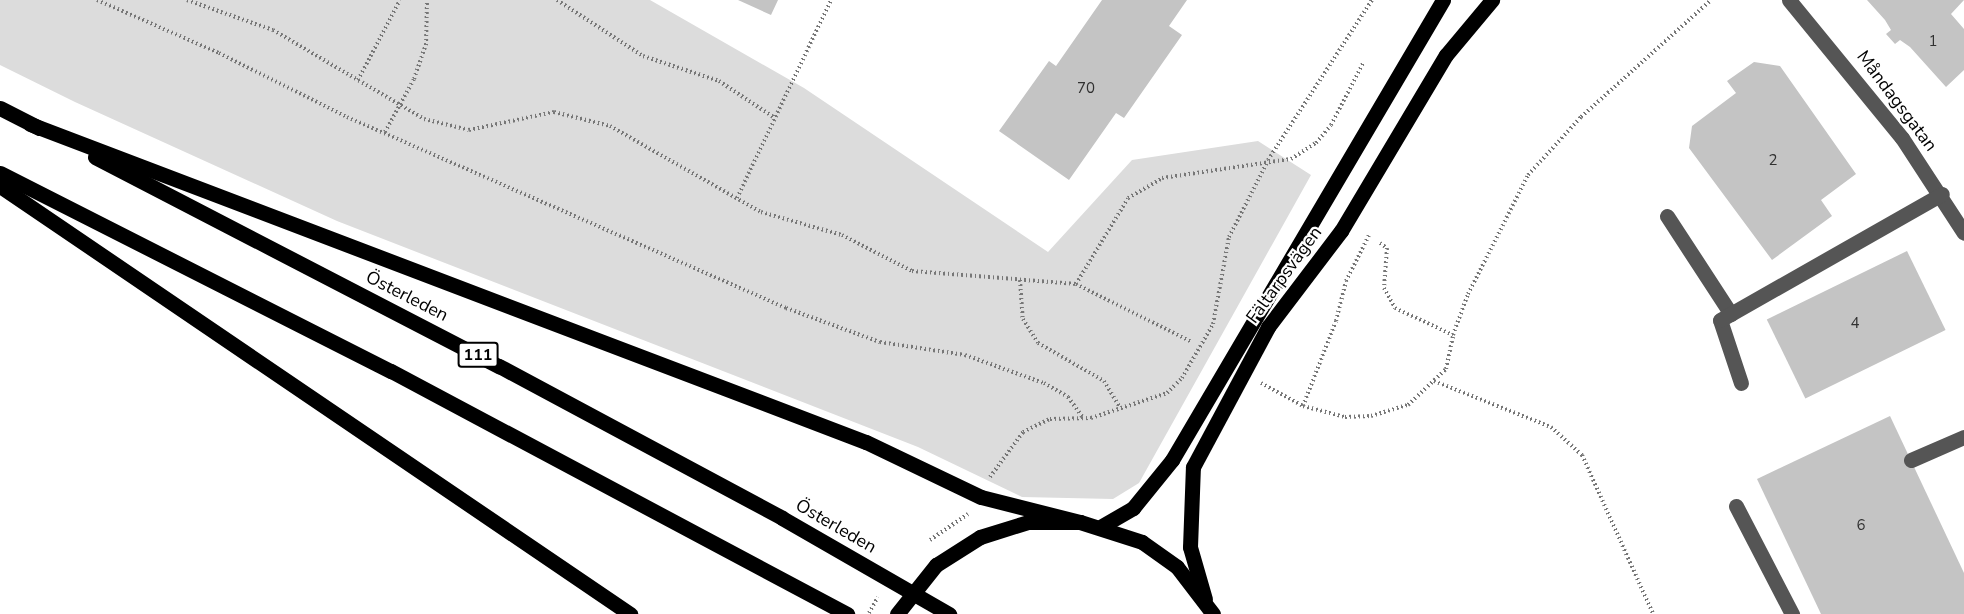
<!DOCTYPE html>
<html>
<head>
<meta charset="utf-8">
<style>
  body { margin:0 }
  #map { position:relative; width:1964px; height:614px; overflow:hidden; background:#fff; font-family:"Nunito Sans",sans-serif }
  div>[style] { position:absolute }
  .green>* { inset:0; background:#dcdcdc }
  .building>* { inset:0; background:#c4c4c4; transform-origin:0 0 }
  .path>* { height:4px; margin-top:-2px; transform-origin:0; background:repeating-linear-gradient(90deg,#777 0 1.5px,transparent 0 4.5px) }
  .minor>* { height:15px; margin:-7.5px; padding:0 7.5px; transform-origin:7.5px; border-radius:7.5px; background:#555 }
  .major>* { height:15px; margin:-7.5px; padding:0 7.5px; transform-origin:7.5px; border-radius:7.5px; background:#000 }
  span { translate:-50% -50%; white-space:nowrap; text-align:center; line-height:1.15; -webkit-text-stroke:4.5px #fff; paint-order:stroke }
  .number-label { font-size:15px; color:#313131 }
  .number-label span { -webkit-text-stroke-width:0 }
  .shield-label span { padding:2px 4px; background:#fff; border:2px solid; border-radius:4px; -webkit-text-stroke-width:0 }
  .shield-label { font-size:16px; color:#000; font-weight:700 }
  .street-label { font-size:18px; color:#000 }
</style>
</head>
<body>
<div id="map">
  <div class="green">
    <i style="clip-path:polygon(0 0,650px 0,804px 88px,1048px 252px,1132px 160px,1258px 141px,1311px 175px,1139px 483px,1113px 499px,1022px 497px,918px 447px,337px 221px,75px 102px,0 65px)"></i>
  </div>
  <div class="building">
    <i style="clip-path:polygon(738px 0,778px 0,771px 15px)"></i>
    <i style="clip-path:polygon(1102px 0,1187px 0,1169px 26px,1182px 35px,1124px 118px,1116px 113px,1069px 180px,999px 131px,1049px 61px,1056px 66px)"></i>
    <i style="clip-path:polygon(1867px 0,1964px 0,1951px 14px,1964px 29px,1964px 70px,1946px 87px,1910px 47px,1900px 40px,1895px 44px,1886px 34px,1891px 30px,1885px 20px)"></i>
    <i style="clip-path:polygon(1754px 62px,1780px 66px,1856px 174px,1821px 200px,1832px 216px,1772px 260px,1689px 148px,1692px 126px,1736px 93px,1727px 81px)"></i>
    <i style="left:1907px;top:251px;width:88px;height:156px;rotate:64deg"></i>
    <i style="clip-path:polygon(1890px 416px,1964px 573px,1964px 614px,1821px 614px,1757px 479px)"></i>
  </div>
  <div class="path">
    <i style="left:97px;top:0;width:133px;rotate:23.5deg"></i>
    <i style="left:219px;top:53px;width:143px;rotate:26.6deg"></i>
    <i style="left:347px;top:117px;width:479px;rotate:23.5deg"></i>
    <i style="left:786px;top:308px;width:100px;rotate:19.9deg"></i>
    <i style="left:880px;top:342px;width:86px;rotate:8.7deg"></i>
    <i style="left:965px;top:355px;width:84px;rotate:19.5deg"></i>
    <i style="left:1044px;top:383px;width:28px;rotate:30deg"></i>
    <i style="left:1068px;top:397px;width:26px;rotate:54deg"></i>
    <i style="left:187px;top:0;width:91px;rotate:19.2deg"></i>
    <i style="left:273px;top:30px;width:175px;rotate:30.5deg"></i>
    <i style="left:424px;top:119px;width:46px;rotate:13.7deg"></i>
    <i style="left:469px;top:130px;width:87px;rotate:-12deg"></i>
    <i style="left:554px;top:112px;width:58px;rotate:14deg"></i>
    <i style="left:610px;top:126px;width:174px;rotate:29.7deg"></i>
    <i style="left:761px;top:212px;width:84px;rotate:15.9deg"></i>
    <i style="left:842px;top:235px;width:79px;rotate:27.2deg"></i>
    <i style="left:912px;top:271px;width:165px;rotate:4.5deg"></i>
    <i style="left:1076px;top:284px;width:130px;rotate:26.6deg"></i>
    <i style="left:557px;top:0;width:103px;rotate:33.1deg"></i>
    <i style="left:643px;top:56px;width:80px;rotate:18.2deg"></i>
    <i style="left:719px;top:81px;width:67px;rotate:33.5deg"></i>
    <i style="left:358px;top:80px;width:90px;rotate:-62.3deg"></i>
    <i style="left:385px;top:132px;width:60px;rotate:-61.3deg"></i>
    <i style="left:414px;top:79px;width:36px;rotate:-71deg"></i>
    <i style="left:426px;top:45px;width:45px;rotate:-88.7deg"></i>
    <i style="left:737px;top:198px;width:219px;rotate:-64.6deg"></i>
    <i style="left:1380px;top:243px;width:9px;rotate:36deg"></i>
    <i style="left:1387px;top:248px;width:40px;rotate:94.3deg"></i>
    <i style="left:1384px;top:288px;width:23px;rotate:61deg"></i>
    <i style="left:1395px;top:308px;width:64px;rotate:25deg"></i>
    <i style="left:1020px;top:280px;width:39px;rotate:86deg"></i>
    <i style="left:1023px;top:319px;width:28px;rotate:58deg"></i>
    <i style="left:1038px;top:343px;width:76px;rotate:29.9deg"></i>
    <i style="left:1104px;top:381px;width:31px;rotate:59deg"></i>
    <i style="left:1076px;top:284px;width:100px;rotate:-58.8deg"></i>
    <i style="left:1128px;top:198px;width:39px;rotate:-30deg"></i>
    <i style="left:1162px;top:178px;width:130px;rotate:-8.4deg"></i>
    <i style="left:1291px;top:159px;width:30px;rotate:-33deg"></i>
    <i style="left:1316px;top:143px;width:23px;rotate:-50deg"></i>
    <i style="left:1331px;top:125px;width:70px;rotate:-62.7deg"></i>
    <i style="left:1434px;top:381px;width:126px;rotate:21.5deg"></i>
    <i style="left:1551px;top:427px;width:42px;rotate:42.1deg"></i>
    <i style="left:1582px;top:455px;width:174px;rotate:65.9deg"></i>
    <i style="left:1261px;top:383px;width:48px;rotate:28.7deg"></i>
    <i style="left:1303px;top:406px;width:43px;rotate:14.7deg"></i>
    <i style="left:1345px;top:417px;width:26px;rotate:-2deg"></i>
    <i style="left:1371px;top:416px;width:39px;rotate:-17deg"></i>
    <i style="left:1408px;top:405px;width:52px;rotate:-43.5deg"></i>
    <i style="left:1446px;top:369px;width:35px;rotate:-78deg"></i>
    <i style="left:1453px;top:335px;width:44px;rotate:-69.9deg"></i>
    <i style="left:1468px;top:294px;width:133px;rotate:-63.2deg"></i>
    <i style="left:1528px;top:175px;width:79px;rotate:-47.6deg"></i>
    <i style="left:1581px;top:117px;width:175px;rotate:-42deg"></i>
    <i style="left:1303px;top:406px;width:91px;rotate:-68.8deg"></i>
    <i style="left:1336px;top:321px;width:41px;rotate:-76deg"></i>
    <i style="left:1346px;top:281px;width:51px;rotate:-63.4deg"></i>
    <i style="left:990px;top:477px;width:56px;rotate:-53.7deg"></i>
    <i style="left:1023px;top:432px;width:30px;rotate:-26deg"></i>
    <i style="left:1050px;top:419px;width:41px;rotate:-1.4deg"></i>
    <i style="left:1091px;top:418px;width:80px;rotate:-18.2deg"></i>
    <i style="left:1167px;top:393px;width:21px;rotate:-45deg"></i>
    <i style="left:1182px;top:378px;width:62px;rotate:-60.1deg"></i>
    <i style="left:1213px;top:324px;width:88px;rotate:-79.6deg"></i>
    <i style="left:1229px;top:237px;width:86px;rotate:-63.1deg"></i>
    <i style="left:1268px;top:160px;width:191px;rotate:-57deg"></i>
    <i style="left:930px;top:540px;width:46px;rotate:-34.4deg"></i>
    <i style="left:869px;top:613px;width:18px;rotate:-61deg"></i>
  </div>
  <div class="minor">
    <i style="left:1789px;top:0;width:178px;rotate:50.7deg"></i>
    <i style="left:1902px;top:138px;width:113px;rotate:56.9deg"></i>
    <i style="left:1667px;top:216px;width:117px;rotate:56.9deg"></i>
    <i style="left:1741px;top:383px;width:66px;rotate:-108.4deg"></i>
    <i style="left:1720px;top:320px;width:255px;rotate:-29.6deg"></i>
    <i style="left:1911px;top:460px;width:58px;rotate:-23.5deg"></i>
    <i style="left:1736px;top:506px;width:122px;rotate:62.6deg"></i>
  </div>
  <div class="major">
    <i style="left:0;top:108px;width:44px;rotate:27.1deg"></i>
    <i style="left:30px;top:124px;width:894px;rotate:20.83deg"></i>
    <i style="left:866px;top:442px;width:127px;rotate:25.6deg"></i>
    <i style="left:981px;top:497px;width:102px;rotate:14.2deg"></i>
    <i style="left:95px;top:157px;width:455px;rotate:27.4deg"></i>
    <i style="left:499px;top:366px;width:321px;rotate:28.2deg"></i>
    <i style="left:782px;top:518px;width:193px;rotate:29.9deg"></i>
    <i style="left:0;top:173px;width:438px;rotate:26.9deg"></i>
    <i style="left:391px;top:371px;width:517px;rotate:28.05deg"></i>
    <i style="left:0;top:186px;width:762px;rotate:34.19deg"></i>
    <i style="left:1102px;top:526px;width:36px;rotate:-30deg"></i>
    <i style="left:1133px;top:508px;width:62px;rotate:-50.9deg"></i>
    <i style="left:1172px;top:460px;width:534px;rotate:-59.5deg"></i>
    <i style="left:1205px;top:599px;width:54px;rotate:-106.1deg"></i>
    <i style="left:1190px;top:547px;width:80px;rotate:-87.9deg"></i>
    <i style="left:1193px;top:467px;width:159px;rotate:-61.8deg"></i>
    <i style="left:1268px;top:327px;width:121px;rotate:-52.8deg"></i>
    <i style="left:1341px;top:231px;width:205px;rotate:-59.2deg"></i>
    <i style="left:1446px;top:55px;width:72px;rotate:-50.1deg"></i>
    <i style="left:897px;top:614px;width:63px;rotate:-51.5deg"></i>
    <i style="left:936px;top:565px;width:52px;rotate:-32.5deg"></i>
    <i style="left:980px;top:537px;width:50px;rotate:-17.4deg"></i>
    <i style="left:1028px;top:522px;width:52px"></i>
    <i style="left:1080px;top:522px;width:65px;rotate:17.9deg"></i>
    <i style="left:1142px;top:542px;width:43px;rotate:35.5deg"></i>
    <i style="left:1177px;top:567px;width:59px;rotate:52.5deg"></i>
  </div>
  <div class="number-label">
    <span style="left:1933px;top:42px">1</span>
    <span style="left:1086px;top:89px">70</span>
    <span style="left:1773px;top:161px">2</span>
    <span style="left:1855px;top:324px">4</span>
    <span style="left:1861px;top:526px">6</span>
  </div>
  <div class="shield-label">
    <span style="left:478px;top:355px">111</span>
  </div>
  <div class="street-label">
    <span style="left:1897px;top:101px;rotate:53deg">Måndagsgatan</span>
    <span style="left:1284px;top:275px;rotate:-54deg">Fältarpsvägen</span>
    <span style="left:407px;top:296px;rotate:27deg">Österleden</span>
    <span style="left:836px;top:526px;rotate:30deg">Österleden</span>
  </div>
</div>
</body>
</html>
